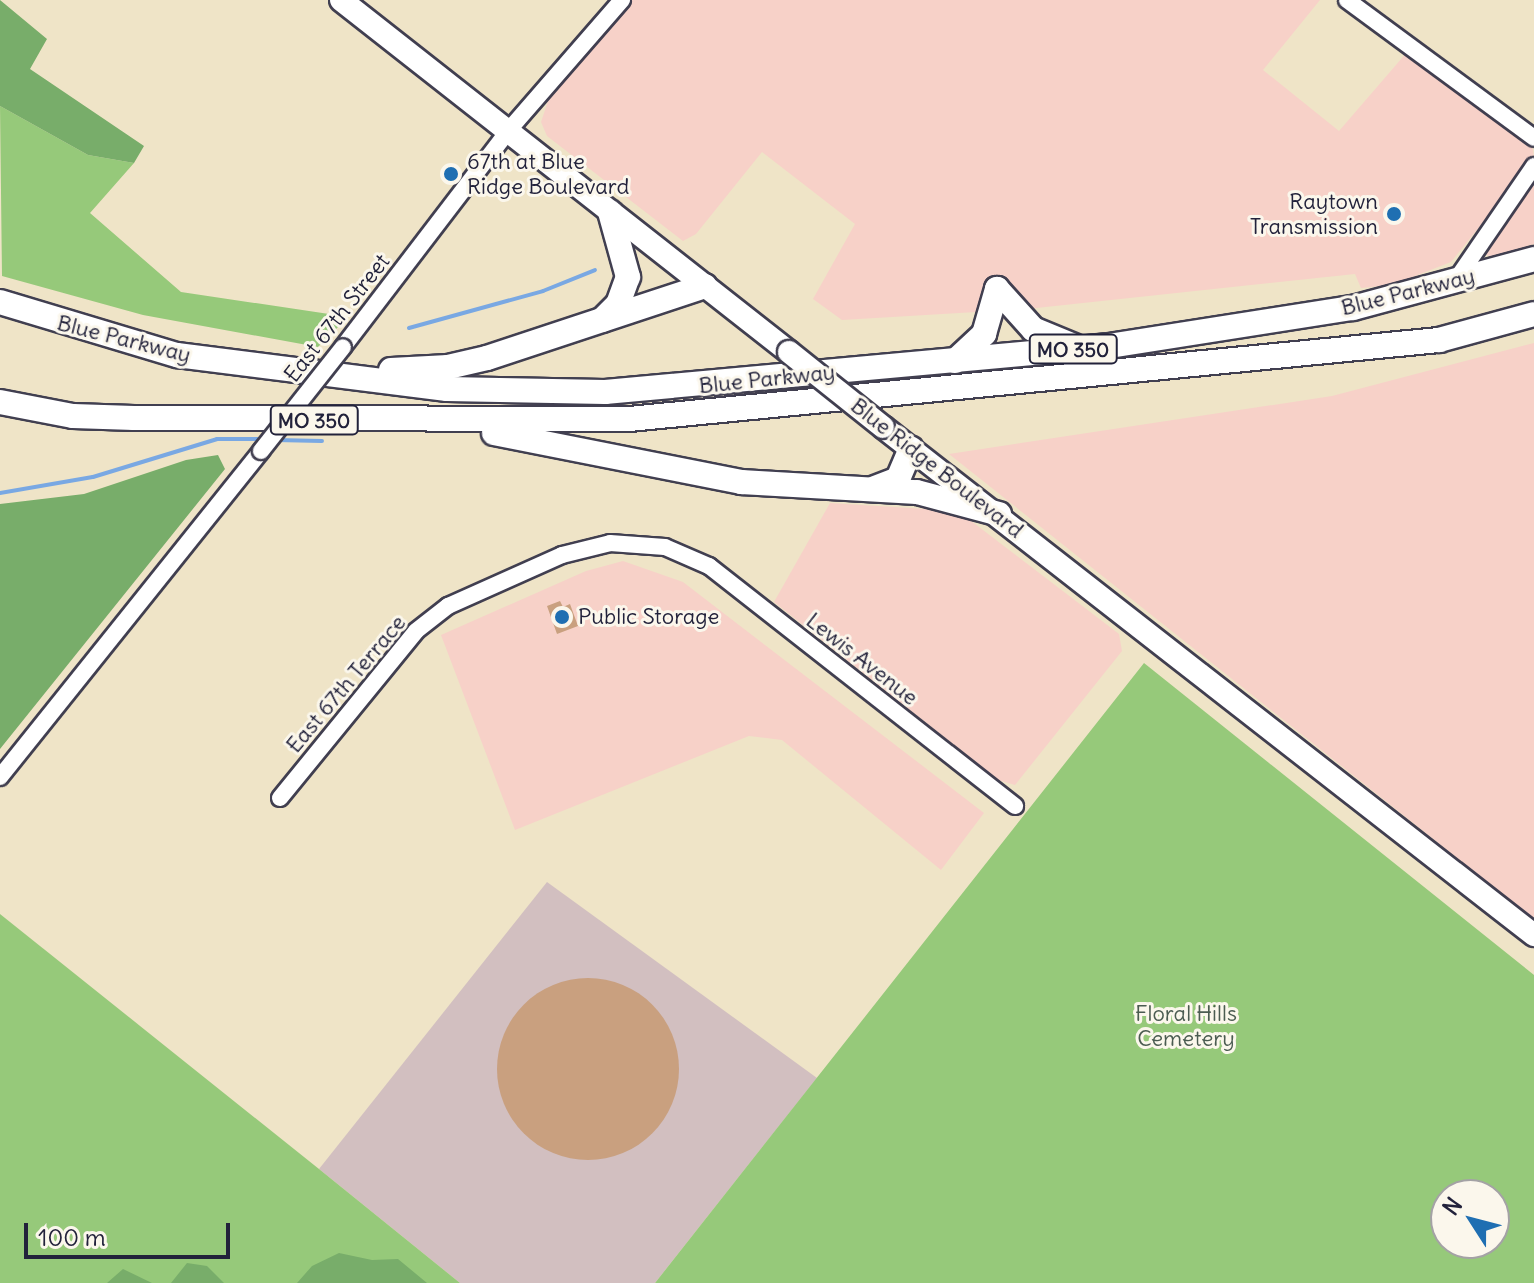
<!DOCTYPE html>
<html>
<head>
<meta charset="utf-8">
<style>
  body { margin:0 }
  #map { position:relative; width:1534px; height:1283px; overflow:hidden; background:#efe4c7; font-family:Delius,sans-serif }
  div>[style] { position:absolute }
  .built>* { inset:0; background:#f7d1c8 }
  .industrial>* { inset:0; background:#d2bfc0 }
  .green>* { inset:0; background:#96c97a }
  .forest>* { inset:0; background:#78ad6a }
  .stream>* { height:4px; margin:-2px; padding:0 2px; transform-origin:2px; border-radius:2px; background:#79a8e3 }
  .building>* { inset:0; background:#c9a07f }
  .round { border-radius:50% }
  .roads { filter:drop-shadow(2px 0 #413f50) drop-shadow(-2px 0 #413f50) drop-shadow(0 2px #413f50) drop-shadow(0 -2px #413f50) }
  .minor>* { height:16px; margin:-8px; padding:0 8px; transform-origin:8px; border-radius:8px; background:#fff }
  .major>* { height:22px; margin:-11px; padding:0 11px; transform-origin:11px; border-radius:11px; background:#fff }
  .highway>* { height:24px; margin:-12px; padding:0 12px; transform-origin:12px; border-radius:12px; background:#fff }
  .bridges { filter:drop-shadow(2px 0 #413f50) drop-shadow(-2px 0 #413f50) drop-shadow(0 2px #413f50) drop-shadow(0 -2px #413f50) }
  .minor-bridge>* { height:16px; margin:-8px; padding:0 8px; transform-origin:8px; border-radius:8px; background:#fff }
  .major-bridge>* { height:22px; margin:-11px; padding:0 11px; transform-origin:11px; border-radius:11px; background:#fff }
  .dots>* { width:22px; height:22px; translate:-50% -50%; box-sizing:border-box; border:4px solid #fbf7ec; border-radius:50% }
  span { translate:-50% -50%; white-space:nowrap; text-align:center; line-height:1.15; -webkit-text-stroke:6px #fbf7ec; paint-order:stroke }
  .shield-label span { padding:2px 6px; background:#fbf7ec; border:2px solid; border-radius:6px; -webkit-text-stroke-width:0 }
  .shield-label { font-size:20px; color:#22223b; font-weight:700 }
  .poi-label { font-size:22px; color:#22223b }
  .left { translate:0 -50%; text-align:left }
  .right { translate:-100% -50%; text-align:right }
  .street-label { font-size:22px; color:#22223b }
  .park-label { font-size:22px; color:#4b5c51 }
  .north { position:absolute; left:1430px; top:1179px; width:80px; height:80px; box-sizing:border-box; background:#fbf7ec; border:2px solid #a4a2a5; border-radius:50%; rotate:306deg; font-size:22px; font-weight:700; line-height:32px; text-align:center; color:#22223b }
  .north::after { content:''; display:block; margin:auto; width:28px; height:36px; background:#1f6fb2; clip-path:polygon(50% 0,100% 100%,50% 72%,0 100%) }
  .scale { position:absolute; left:24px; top:1223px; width:206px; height:36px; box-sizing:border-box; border:4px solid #22223b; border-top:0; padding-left:10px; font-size:24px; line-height:28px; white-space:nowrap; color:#22223b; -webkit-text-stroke:6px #fbf7ec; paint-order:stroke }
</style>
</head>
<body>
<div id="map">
  <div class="built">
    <i style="clip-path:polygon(632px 0,1320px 0,1263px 70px,1339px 131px,1408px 51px,1533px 149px,1534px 159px,1451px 262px,1392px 285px,1361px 288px,1355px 274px,1027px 309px,842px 320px,813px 299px,855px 224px,762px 152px,696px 234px,683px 241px,547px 136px,541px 122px,548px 101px)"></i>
    <i style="clip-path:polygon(1534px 181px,1534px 244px,1491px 257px,1484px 254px,1484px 244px)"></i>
    <i style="clip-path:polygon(1534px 343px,1534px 919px,949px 454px,1332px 396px)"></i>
    <i style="clip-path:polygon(830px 503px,958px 511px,1119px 634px,1122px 651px,1015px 785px,998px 780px,774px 602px)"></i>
    <i style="clip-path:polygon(623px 561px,683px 582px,984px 813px,941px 870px,782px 740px,749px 736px,515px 830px,441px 635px,586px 571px)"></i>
  </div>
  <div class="industrial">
    <i style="clip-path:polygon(547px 882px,817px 1078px,655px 1283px,460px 1283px,319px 1169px)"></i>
  </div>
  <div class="green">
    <i style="clip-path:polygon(0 106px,88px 155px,134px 163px,90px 213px,181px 292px,329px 314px,341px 324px,318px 347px,143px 315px,2px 276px)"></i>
    <i style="clip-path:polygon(evenodd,1144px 663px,1534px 975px,1534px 1283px,655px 1283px,1144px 663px,1446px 1195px,1494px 1195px,1494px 1243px,1446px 1243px,1446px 1195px)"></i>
    <i style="clip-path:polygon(0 914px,319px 1169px,460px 1283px,0 1283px)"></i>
  </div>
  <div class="forest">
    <i style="clip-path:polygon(0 0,47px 39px,30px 69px,144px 146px,134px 163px,88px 155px,0 106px)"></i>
    <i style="clip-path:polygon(218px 455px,225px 469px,0 749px,0 504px,84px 494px,186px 460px)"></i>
    <i style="clip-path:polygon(339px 1253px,372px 1260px,398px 1259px,427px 1283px,297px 1283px,312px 1266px)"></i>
    <i style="clip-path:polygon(187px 1263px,207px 1266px,224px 1283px,171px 1283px)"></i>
    <i style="clip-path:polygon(123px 1269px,152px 1283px,107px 1283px)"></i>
  </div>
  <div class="stream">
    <i style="left:409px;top:328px;width:139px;rotate:-15.4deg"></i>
    <i style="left:543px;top:291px;width:56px;rotate:-22deg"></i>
    <i style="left:276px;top:440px;width:46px;rotate:1.2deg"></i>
    <i style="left:0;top:493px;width:94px;rotate:-9.8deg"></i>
    <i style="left:93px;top:477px;width:130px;rotate:-17deg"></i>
    <i style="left:217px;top:439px;width:47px"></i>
  </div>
  <div class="building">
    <i style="clip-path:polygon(560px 601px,563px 607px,570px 604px,578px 626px,557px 634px,547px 606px)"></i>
    <i class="round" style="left:497px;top:978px;width:182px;height:182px"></i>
  </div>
  <div class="roads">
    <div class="minor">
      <i style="left:1347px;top:0;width:232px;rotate:36.4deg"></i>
      <i style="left:1456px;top:280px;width:138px;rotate:-55.6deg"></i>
      <i style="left:343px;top:347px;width:272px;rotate:-52.6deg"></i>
      <i style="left:508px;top:131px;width:174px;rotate:-49deg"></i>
      <i style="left:0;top:777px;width:418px;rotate:-51.3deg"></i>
      <i style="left:280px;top:798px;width:215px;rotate:-50.8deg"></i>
      <i style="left:416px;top:631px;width:41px;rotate:-38deg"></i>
      <i style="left:448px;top:606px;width:125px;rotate:-24.1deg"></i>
      <i style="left:562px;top:555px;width:49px;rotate:-14deg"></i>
      <i style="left:610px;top:543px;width:55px;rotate:4.2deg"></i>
      <i style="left:665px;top:547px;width:48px;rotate:23.4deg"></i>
      <i style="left:709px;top:566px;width:389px;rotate:38.1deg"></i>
    </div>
    <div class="major">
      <i style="left:341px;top:0;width:570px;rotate:38.16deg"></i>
      <i style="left:883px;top:427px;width:826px;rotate:37.97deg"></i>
    </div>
    <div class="highway">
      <i style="left:0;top:302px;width:185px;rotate:16.7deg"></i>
      <i style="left:177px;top:355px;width:272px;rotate:7.2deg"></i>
      <i style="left:447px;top:389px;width:158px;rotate:1.1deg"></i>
      <i style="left:605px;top:392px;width:506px;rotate:-5.21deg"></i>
      <i style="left:1109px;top:346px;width:247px;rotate:-8.9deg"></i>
      <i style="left:1353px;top:308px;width:188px;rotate:-15.1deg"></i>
      <i style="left:605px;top:319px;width:105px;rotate:-18.3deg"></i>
      <i style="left:955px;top:361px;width:40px;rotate:-43deg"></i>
      <i style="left:984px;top:334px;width:47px;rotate:-73.9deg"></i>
      <i style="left:997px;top:289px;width:54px;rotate:48deg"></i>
      <i style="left:1033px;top:329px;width:44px;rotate:22.5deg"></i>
      <i style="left:391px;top:370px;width:57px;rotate:-3deg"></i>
      <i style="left:448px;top:367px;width:40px;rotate:-13deg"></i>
      <i style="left:487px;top:358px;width:121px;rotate:-18.3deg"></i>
      <i style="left:602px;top:320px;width:23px;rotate:-45deg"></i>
      <i style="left:618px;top:304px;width:29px;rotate:-70deg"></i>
      <i style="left:628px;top:277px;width:67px;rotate:-105.5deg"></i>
      <i style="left:0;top:402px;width:74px;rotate:10.9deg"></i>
      <i style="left:73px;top:416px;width:61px;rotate:1.9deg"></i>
      <i style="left:134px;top:418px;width:495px;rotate:0.1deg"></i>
      <i style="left:629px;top:419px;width:814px;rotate:-5.57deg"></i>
      <i style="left:1439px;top:340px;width:98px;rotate:-15.3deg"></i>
      <i style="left:494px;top:433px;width:252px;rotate:11.2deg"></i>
      <i style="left:741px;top:482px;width:176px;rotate:3.3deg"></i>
      <i style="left:917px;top:492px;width:85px;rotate:15deg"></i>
      <i style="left:875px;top:488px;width:25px;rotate:-21deg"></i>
      <i style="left:898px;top:479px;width:33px;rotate:-67deg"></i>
    </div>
  </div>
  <div class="bridges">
    <div class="minor-bridge">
      <i style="left:261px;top:451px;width:132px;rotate:-51.7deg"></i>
    </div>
    <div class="major-bridge">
      <i style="left:789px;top:352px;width:120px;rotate:38.6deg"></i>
    </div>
  </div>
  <div class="dots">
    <i style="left:451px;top:174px;background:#1f6fb2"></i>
    <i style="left:1394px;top:214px;background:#1f6fb2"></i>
    <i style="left:562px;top:617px;background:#1f6fb2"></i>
  </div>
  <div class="shield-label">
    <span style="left:1073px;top:349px">MO 350</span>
    <span style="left:314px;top:420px">MO 350</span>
  </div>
  <div class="poi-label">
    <span class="left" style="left:467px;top:174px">67th at Blue<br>Ridge Boulevard</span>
    <span class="right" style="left:1378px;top:214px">Raytown<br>Transmission</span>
    <span class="left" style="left:578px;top:617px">Public Storage</span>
  </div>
  <div class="street-label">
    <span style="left:1408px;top:292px;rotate:-14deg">Blue Parkway</span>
    <span style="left:337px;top:318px;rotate:-52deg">East 67th Street</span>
    <span style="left:124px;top:339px;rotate:14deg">Blue Parkway</span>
    <span style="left:767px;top:379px;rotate:-6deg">Blue Parkway</span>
    <span style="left:937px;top:468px;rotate:38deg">Blue Ridge Boulevard</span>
    <span style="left:862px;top:659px;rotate:38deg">Lewis Avenue</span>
    <span style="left:346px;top:684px;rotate:-50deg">East 67th Terrace</span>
  </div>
  <div class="park-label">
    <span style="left:1186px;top:1026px">Floral Hills<br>Cemetery</span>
  </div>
  <div class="north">N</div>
  <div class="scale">100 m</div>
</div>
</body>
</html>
